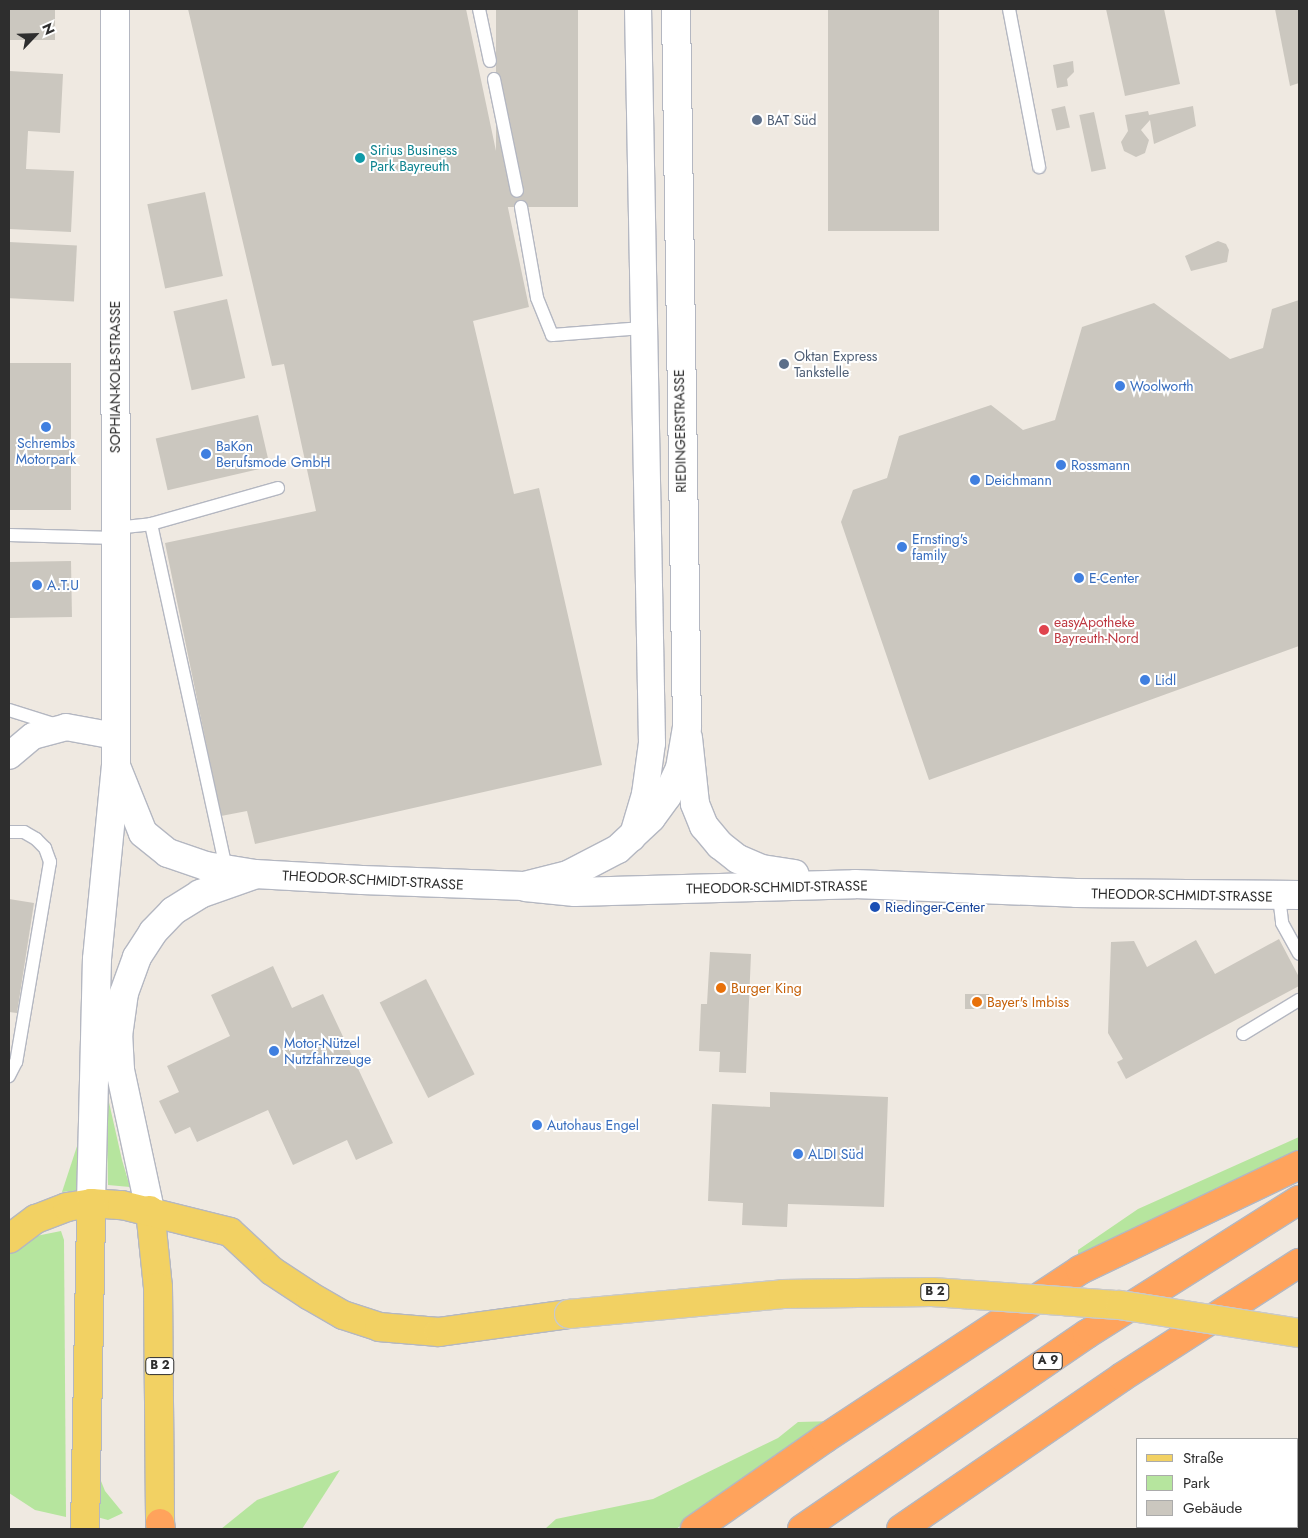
<!DOCTYPE html>
<html>
<head>
<meta charset="utf-8">
<style>
  body { margin:0 }
  #map { position:relative; width:1308px; height:1538px; overflow:hidden; background:#efe9e1; font-family:Jost,sans-serif }
  div>[style] { position:absolute }
  .green>* { inset:0; background:#b6e59e }
  .building>* { inset:0; background:#cbc7bf; transform-origin:0 0 }
  .roads { filter:drop-shadow(1px 0 #b4b7c1) drop-shadow(-1px 0 #b4b7c1) drop-shadow(0 1px #b4b7c1) drop-shadow(0 -1px #b4b7c1) }
  .service>* { height:12px; margin:-6px; padding:0 6px; transform-origin:6px; border-radius:6px; background:#fff }
  .minor>* { height:26px; margin:-13px; padding:0 13px; transform-origin:13px; border-radius:13px; background:#fff }
  .tertiary>* { height:28px; margin:-14px; padding:0 14px; transform-origin:14px; border-radius:14px; background:#fff }
  .secondary>* { height:28px; margin:-14px; padding:0 14px; transform-origin:14px; border-radius:14px; background:#fff }
  .primary>* { height:28px; margin:-14px; padding:0 14px; transform-origin:14px; border-radius:14px; background:#f2d163 }
  .motorway>* { height:28px; margin:-14px; padding:0 14px; transform-origin:14px; border-radius:14px; background:#ffa35c }
  .bridges { filter:drop-shadow(1px 0 #c9c9c9) drop-shadow(-1px 0 #c9c9c9) drop-shadow(0 1px #c9c9c9) drop-shadow(0 -1px #c9c9c9) }
  .primary-bridge>* { height:28px; margin:-14px; padding:0 14px; transform-origin:14px; border-radius:14px; background:#f2d163 }
  .dots>* { width:14px; height:14px; translate:-50% -50%; box-sizing:border-box; border:2px solid #fff; border-radius:50% }
  span { translate:-50% -50%; white-space:nowrap; text-align:center; line-height:1.15; -webkit-text-stroke:4px #fff; paint-order:stroke }
  .shield-label span { padding:1px 4px; background:#fff; border:1px solid; border-radius:4px; -webkit-text-stroke-width:0 }
  .shield-label { font-size:12px; color:#2e2e2e; font-weight:700 }
  .service-label { font-size:14px; color:#4e5e75 }
  .left { translate:0 -50%; text-align:left }
  .culture-label { font-size:14px; color:#0d838f }
  .street-label { font-size:14px; color:#2e2e2e }
  .shop-label { font-size:14px; color:#366cbe }
  .health-label { font-size:14px; color:#be3a42 }
  .transit-label { font-size:14px; color:#164399 }
  .food-label { font-size:14px; color:#c56008 }
  .frame { position:absolute; inset:0; border:10px solid #2e2e2e; pointer-events:none }
  .legend { position:absolute; left:1136px; top:1438px; width:162px; height:90px; box-sizing:border-box; background:#fff; border:1px solid #ababab; margin:0; padding:6px 9px; list-style:none; font-size:15px; color:#2e2e2e }
  .legend li { display:flex; align-items:center; gap:10px; height:25px }
  .legend b { width:25px; border:1px solid #ababab }
  .north { position:absolute; left:10px; top:10px; width:50px; height:50px; -webkit-text-stroke:4px #fff; paint-order:stroke; rotate:66deg; font-size:14px; font-weight:700; line-height:20px; text-align:center; color:#2e2e2e }
  .north::after { content:''; display:block; margin:auto; width:18px; height:22px; background:#2e2e2e; clip-path:polygon(50% 0,100% 100%,50% 72%,0 100%) }
</style>
</head>
<body>
<div id="map">
  <div class="green">
    <i style="clip-path:polygon(106px 1089px,122px 1160px,130px 1187px,108px 1185px)"></i>
    <i style="clip-path:polygon(80px 1137px,81px 1190px,62px 1192px)"></i>
    <i style="clip-path:polygon(1299px 1137px,1299px 1152px,1139px 1226px,1078px 1259px,1078px 1250px,1138px 1209px)"></i>
    <i style="clip-path:polygon(61px 1231px,64px 1240px,66px 1517px,35px 1510px,9px 1493px,9px 1253px,36px 1236px)"></i>
    <i style="clip-path:polygon(836px 1421px,676px 1529px,545px 1529px,556px 1519px,653px 1499px,778px 1438px,798px 1422px)"></i>
    <i style="clip-path:polygon(95px 1466px,105px 1491px,123px 1513px,108px 1520px,97px 1517px)"></i>
    <i style="clip-path:polygon(340px 1470px,302px 1529px,221px 1529px,257px 1500px)"></i>
  </div>
  <div class="building">
    <i style="left:9px;top:9px;width:46px;height:31px"></i>
    <i style="clip-path:polygon(188px 9px,466px 9px,529px 307px,473px 321px,514px 494px,539px 488px,602px 765px,255px 844px,247px 811px,221px 816px,165px 543px,316px 511px,284px 364px,272px 366px)"></i>
    <i style="left:496px;top:9px;width:82px;height:198px"></i>
    <i style="left:828px;top:9px;width:111px;height:222px"></i>
    <i style="clip-path:polygon(1106px 9px,1164px 9px,1180px 84px,1125px 96px)"></i>
    <i style="clip-path:polygon(1275px 9px,1299px 9px,1299px 83px,1290px 86px)"></i>
    <i style="clip-path:polygon(1073px 61px,1074px 72px,1067px 79px,1068px 86px,1057px 88px,1053px 65px)"></i>
    <i style="clip-path:polygon(9px 71px,63px 74px,60px 133px,28px 131px,26px 169px,74px 171px,71px 232px,9px 229px)"></i>
    <i style="left:1065px;top:106px;width:22px;height:14px;rotate:77deg"></i>
    <i style="clip-path:polygon(1193px 106px,1196px 126px,1154px 144px,1150px 120px,1141px 130px,1149px 140px,1145px 153px,1136px 157px,1124px 151px,1121px 142px,1128px 131px,1125px 115px,1148px 111px,1149px 115px)"></i>
    <i style="left:1094px;top:112px;width:58px;height:15px;rotate:78deg"></i>
    <i style="left:205px;top:192px;width:86px;height:59px;rotate:78deg"></i>
    <i style="clip-path:polygon(1218px 241px,1226px 244px,1229px 250px,1227px 262px,1191px 271px,1185px 256px)"></i>
    <i style="left:9px;top:242px;width:68px;height:56px;rotate:3deg"></i>
    <i style="left:227px;top:299px;width:81px;height:55px;rotate:77deg"></i>
    <i style="clip-path:polygon(1299px 300px,1299px 646px,929px 780px,841px 522px,853px 490px,887px 478px,899px 436px,991px 405px,1023px 430px,1055px 420px,1082px 327px,1154px 303px,1230px 359px,1263px 348px,1272px 309px)"></i>
    <i style="left:9px;top:363px;width:62px;height:147px"></i>
    <i style="left:258px;top:415px;width:53px;height:105px;rotate:77deg"></i>
    <i style="left:71px;top:561px;width:56px;height:62px;rotate:89deg"></i>
    <i style="clip-path:polygon(9px 899px,34px 903px,17px 1013px,9px 1012px)"></i>
    <i style="clip-path:polygon(1279px 939px,1299px 977px,1299px 986px,1126px 1079px,1117px 1062px,1123px 1059px,1108px 1033px,1111px 942px,1134px 941px,1147px 967px,1196px 940px,1215px 974px)"></i>
    <i style="clip-path:polygon(710px 952px,751px 954px,746px 1073px,719px 1072px,720px 1052px,699px 1051px,701px 1004px,707px 1004px)"></i>
    <i style="clip-path:polygon(273px 966px,292px 1008px,323px 994px,393px 1143px,356px 1160px,347px 1140px,293px 1165px,268px 1110px,197px 1142px,190px 1127px,175px 1134px,159px 1101px,179px 1092px,167px 1066px,230px 1036px,211px 995px)"></i>
    <i style="left:426px;top:979px;width:107px;height:52px;rotate:63deg"></i>
    <i style="left:965px;top:994px;width:24px;height:15px"></i>
    <i style="clip-path:polygon(770px 1092px,888px 1097px,884px 1207px,788px 1204px,787px 1227px,742px 1225px,743px 1203px,708px 1201px,712px 1104px,770px 1107px)"></i>
  </div>
  <div class="roads">
    <div class="service">
      <i style="left:479px;top:9px;width:53px;rotate:78.1deg"></i>
      <i style="left:1009px;top:9px;width:161px;rotate:79.2deg"></i>
      <i style="left:494px;top:79px;width:114px;rotate:78.4deg"></i>
      <i style="left:521px;top:207px;width:92px;rotate:80deg"></i>
      <i style="left:537px;top:298px;width:40px;rotate:68deg"></i>
      <i style="left:552px;top:335px;width:91px;rotate:-4.4deg"></i>
      <i style="left:151px;top:524px;width:132px;rotate:-15.8deg"></i>
      <i style="left:115px;top:528px;width:36px;rotate:-6deg"></i>
      <i style="left:151px;top:524px;width:353px;rotate:77.7deg"></i>
      <i style="left:9px;top:535px;width:106px;rotate:1.6deg"></i>
      <i style="left:9px;top:710px;width:50px;rotate:17.4deg"></i>
      <i style="left:9px;top:832px;width:15px"></i>
      <i style="left:24px;top:832px;width:14px;rotate:30deg"></i>
      <i style="left:36px;top:839px;width:13px;rotate:45deg"></i>
      <i style="left:45px;top:848px;width:15px;rotate:70deg"></i>
      <i style="left:50px;top:862px;width:203px;rotate:99.6deg"></i>
      <i style="left:16px;top:1062px;width:16px;rotate:117deg"></i>
      <i style="left:1279px;top:897px;width:26px;rotate:83deg"></i>
      <i style="left:1282px;top:923px;width:35px;rotate:61deg"></i>
      <i style="left:1243px;top:1034px;width:66px;rotate:-31.3deg"></i>
    </div>
    <div class="minor">
      <i style="left:9px;top:756px;width:31px;rotate:-40deg"></i>
      <i style="left:33px;top:736px;width:34px;rotate:-15deg"></i>
      <i style="left:66px;top:727px;width:50px;rotate:10.4deg"></i>
      <i style="left:632px;top:838px;width:46px;rotate:-73.5deg"></i>
      <i style="left:645px;top:794px;width:51px;rotate:-82.2deg"></i>
      <i style="left:652px;top:743px;width:734px;rotate:-91.09deg"></i>
    </div>
    <div class="tertiary">
      <i style="left:688px;top:738px;width:66px;rotate:83.9deg"></i>
      <i style="left:695px;top:804px;width:24px;rotate:68deg"></i>
      <i style="left:704px;top:826px;width:25px;rotate:50deg"></i>
      <i style="left:720px;top:845px;width:23px;rotate:38deg"></i>
      <i style="left:738px;top:859px;width:26px;rotate:23deg"></i>
      <i style="left:762px;top:869px;width:33px;rotate:9deg"></i>
      <i style="left:525px;top:887px;width:50px;rotate:5.7deg"></i>
      <i style="left:575px;top:892px;width:280px;rotate:-1.6deg"></i>
      <i style="left:855px;top:884px;width:221px;rotate:2.3deg"></i>
      <i style="left:1076px;top:893px;width:223px;rotate:0.5deg"></i>
    </div>
    <div class="secondary">
      <i style="left:116px;top:766px;width:72px;rotate:68.1deg"></i>
      <i style="left:143px;top:833px;width:32px;rotate:39deg"></i>
      <i style="left:168px;top:853px;width:40px;rotate:18.9deg"></i>
      <i style="left:206px;top:866px;width:50px;rotate:9.3deg"></i>
      <i style="left:255px;top:874px;width:107px;rotate:3.2deg"></i>
      <i style="left:362px;top:880px;width:162px;rotate:2.1deg"></i>
      <i style="left:524px;top:886px;width:45px;rotate:-14deg"></i>
      <i style="left:568px;top:875px;width:56px;rotate:-27.5deg"></i>
      <i style="left:618px;top:849px;width:45px;rotate:-43.2deg"></i>
      <i style="left:651px;top:818px;width:27px;rotate:-54deg"></i>
      <i style="left:667px;top:796px;width:31px;rotate:-65deg"></i>
      <i style="left:680px;top:768px;width:42px;rotate:-80.3deg"></i>
      <i style="left:687px;top:727px;width:718px;rotate:-90.88deg"></i>
      <i style="left:91px;top:1203px;width:244px;rotate:-88.6deg"></i>
      <i style="left:97px;top:959px;width:194px;rotate:-84.4deg"></i>
      <i style="left:116px;top:766px;width:757px;rotate:-90.08deg"></i>
      <i style="left:150px;top:1210px;width:143px;rotate:-102.1deg"></i>
      <i style="left:120px;top:1070px;width:34px;rotate:-93deg"></i>
      <i style="left:118px;top:1036px;width:43px;rotate:-82.1deg"></i>
      <i style="left:124px;top:993px;width:38px;rotate:-70deg"></i>
      <i style="left:137px;top:957px;width:30px;rotate:-57deg"></i>
      <i style="left:153px;top:932px;width:29px;rotate:-46deg"></i>
      <i style="left:173px;top:911px;width:32px;rotate:-32deg"></i>
      <i style="left:200px;top:894px;width:57px;rotate:-19.4deg"></i>
    </div>
    <div class="primary">
      <i style="left:150px;top:1210px;width:77px;rotate:84.1deg"></i>
      <i style="left:158px;top:1287px;width:236px;rotate:89.5deg"></i>
      <i style="left:9px;top:1239px;width:34px;rotate:-37deg"></i>
      <i style="left:36px;top:1219px;width:33px;rotate:-21deg"></i>
      <i style="left:67px;top:1207px;width:24px;rotate:-9deg"></i>
      <i style="left:91px;top:1203px;width:31px;rotate:4deg"></i>
      <i style="left:122px;top:1205px;width:111px;rotate:14deg"></i>
      <i style="left:230px;top:1232px;width:57px;rotate:42.9deg"></i>
      <i style="left:272px;top:1271px;width:45px;rotate:33.3deg"></i>
      <i style="left:310px;top:1296px;width:38px;rotate:30deg"></i>
      <i style="left:343px;top:1315px;width:38px;rotate:18deg"></i>
      <i style="left:379px;top:1327px;width:60px;rotate:4.8deg"></i>
      <i style="left:439px;top:1332px;width:131px;rotate:-7.9deg"></i>
      <i style="left:85px;top:1529px;width:326px;rotate:-88.9deg"></i>
    </div>
    <div class="motorway">
      <i style="left:160px;top:1523px;width:6px;rotate:81deg"></i>
      <i style="left:695px;top:1529px;width:157px;rotate:-34.9deg"></i>
      <i style="left:824px;top:1439px;width:307px;rotate:-33.4deg"></i>
      <i style="left:1080px;top:1270px;width:243px;rotate:-25.6deg"></i>
      <i style="left:802px;top:1529px;width:345px;rotate:-34.4deg"></i>
      <i style="left:1087px;top:1334px;width:251px;rotate:-32.3deg"></i>
      <i style="left:901px;top:1529px;width:268px;rotate:-34.5deg"></i>
      <i style="left:1122px;top:1377px;width:211px;rotate:-32.8deg"></i>
    </div>
  </div>
  <div class="bridges">
    <div class="primary-bridge">
      <i style="left:569px;top:1314px;width:215px;rotate:-5.3deg"></i>
      <i style="left:783px;top:1294px;width:149px;rotate:-0.8deg"></i>
      <i style="left:932px;top:1292px;width:188px;rotate:4deg"></i>
      <i style="left:1120px;top:1305px;width:181px;rotate:8.9deg"></i>
    </div>
  </div>
  <div class="dots">
    <i style="left:757px;top:120px;background:#5c6f8a"></i>
    <i style="left:360px;top:158px;background:#0f9aa8"></i>
    <i style="left:784px;top:364px;background:#5c6f8a"></i>
    <i style="left:1120px;top:386px;background:#3f7fe0"></i>
    <i style="left:46px;top:427px;background:#3f7fe0"></i>
    <i style="left:206px;top:454px;background:#3f7fe0"></i>
    <i style="left:1061px;top:465px;background:#3f7fe0"></i>
    <i style="left:975px;top:480px;background:#3f7fe0"></i>
    <i style="left:902px;top:547px;background:#3f7fe0"></i>
    <i style="left:1079px;top:578px;background:#3f7fe0"></i>
    <i style="left:37px;top:585px;background:#3f7fe0"></i>
    <i style="left:1044px;top:630px;background:#e0444e"></i>
    <i style="left:1145px;top:680px;background:#3f7fe0"></i>
    <i style="left:875px;top:907px;background:#1a4fb4"></i>
    <i style="left:721px;top:988px;background:#e8710a"></i>
    <i style="left:977px;top:1002px;background:#e8710a"></i>
    <i style="left:274px;top:1051px;background:#3f7fe0"></i>
    <i style="left:537px;top:1125px;background:#3f7fe0"></i>
    <i style="left:798px;top:1154px;background:#3f7fe0"></i>
  </div>
  <div class="shield-label">
    <span style="left:935px;top:1292px">B 2</span>
    <span style="left:1048px;top:1361px">A 9</span>
    <span style="left:160px;top:1366px">B 2</span>
  </div>
  <div class="service-label">
    <span class="left" style="left:767px;top:120px">BAT Süd</span>
    <span class="left" style="left:794px;top:364px">Oktan Express<br>Tankstelle</span>
  </div>
  <div class="culture-label">
    <span class="left" style="left:370px;top:158px">Sirius Business<br>Park Bayreuth</span>
  </div>
  <div class="street-label">
    <span style="left:115px;top:377px;rotate:-90deg">SOPHIAN-KOLB-STRASSE</span>
    <span style="left:680px;top:431px;rotate:-91deg">RIEDINGERSTRASSE</span>
    <span style="left:373px;top:880px;rotate:3deg">THEODOR-SCHMIDT-STRASSE</span>
    <span style="left:777px;top:887px;rotate:-1deg">THEODOR-SCHMIDT-STRASSE</span>
    <span style="left:1182px;top:895px;rotate:1deg">THEODOR-SCHMIDT-STRASSE</span>
  </div>
  <div class="shop-label">
    <span class="left" style="left:1130px;top:386px">Woolworth</span>
    <span style="left:46px;top:451px">Schrembs<br>Motorpark</span>
    <span class="left" style="left:216px;top:454px">BaKon<br>Berufsmode GmbH</span>
    <span class="left" style="left:1071px;top:465px">Rossmann</span>
    <span class="left" style="left:985px;top:480px">Deichmann</span>
    <span class="left" style="left:912px;top:547px">Ernsting's<br>family</span>
    <span class="left" style="left:1089px;top:578px">E-Center</span>
    <span class="left" style="left:47px;top:585px">A.T.U</span>
    <span class="left" style="left:1155px;top:680px">Lidl</span>
    <span class="left" style="left:284px;top:1051px">Motor-Nützel<br>Nutzfahrzeuge</span>
    <span class="left" style="left:547px;top:1125px">Autohaus Engel</span>
    <span class="left" style="left:808px;top:1154px">ALDI Süd</span>
  </div>
  <div class="health-label">
    <span class="left" style="left:1054px;top:630px">easyApotheke<br>Bayreuth-Nord</span>
  </div>
  <div class="transit-label">
    <span class="left" style="left:885px;top:907px">Riedinger-Center</span>
  </div>
  <div class="food-label">
    <span class="left" style="left:731px;top:988px">Burger King</span>
    <span class="left" style="left:987px;top:1002px">Bayer's Imbiss</span>
  </div>
  <div class="frame"></div>
  <ul class="legend">
  <li><b style="height:6px;background:#f2d163"></b>Straße</li>
  <li><b style="height:14px;background:#b6e59e"></b>Park</li>
  <li><b style="height:14px;background:#cbc7bf"></b>Gebäude</li>
  </ul>
  <div class="north">N</div>
</div>
</body>
</html>
